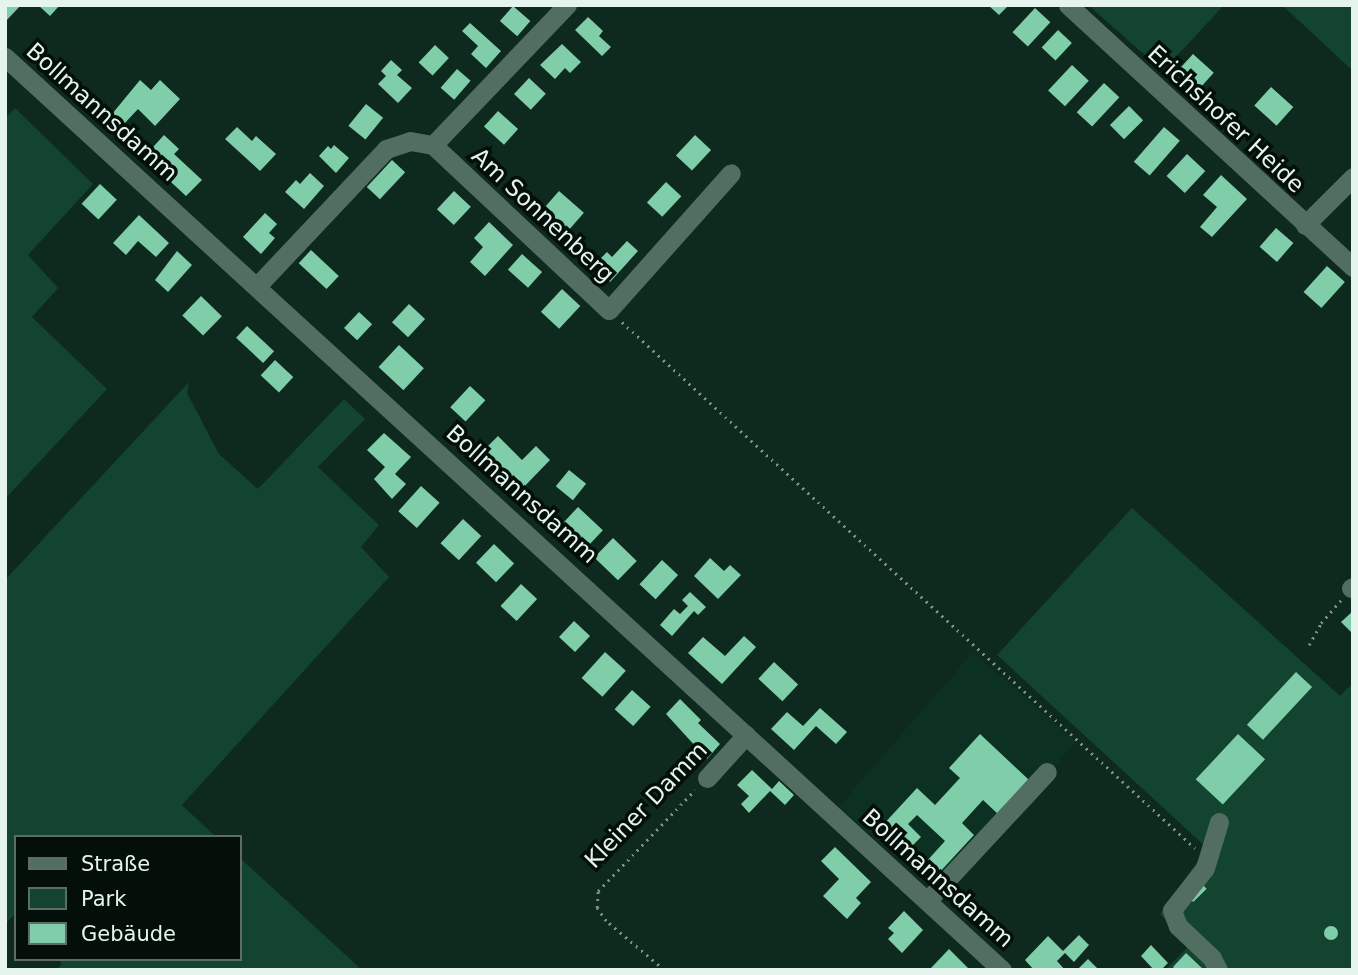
<!DOCTYPE html>
<html>
<head>
<meta charset="utf-8">
<style>
  body { margin:0 }
  #map { position:relative; width:1358px; height:975px; overflow:hidden; background:#0e291e; font-family:"DejaVu Sans",sans-serif }
  div>[style] { position:absolute }
  .built>* { inset:0; background:#0c3122; transform-origin:0 0 }
  .green>* { inset:0; background:#124430 }
  .building>* { inset:0; background:#7fcea9; transform-origin:0 0 }
  .round { border-radius:50% }
  .path>* { height:2.5px; margin-top:-1.25px; transform-origin:0; background:repeating-linear-gradient(90deg,#7d9288 0 2px,transparent 0 7px) }
  .minor>* { height:19px; margin:-9.5px; padding:0 9.5px; transform-origin:9.5px; border-radius:9.5px; background:#526e60 }
  span { translate:-50% -50%; white-space:nowrap; text-align:center; line-height:1.15; -webkit-text-stroke:7px #050f0a; paint-order:stroke }
  .street-label { font-size:23px; color:#e5f5ed }
  .frame { position:absolute; inset:0; border:7px solid #e5f5ed; pointer-events:none }
  .legend { position:absolute; left:14px; top:835px; width:228px; height:126px; box-sizing:border-box; background:#050f0a; border:2px solid #5f6b65; margin:0; padding:9px 12px; list-style:none; font-size:21px; color:#e5f5ed }
  .legend li { display:flex; align-items:center; gap:14px; height:35px }
  .legend b { width:35px; border:2px solid #5f6b65 }
</style>
</head>
<body>
<div id="map">
  <div class="built">
    <i style="left:973px;top:652px;width:137px;height:205px;rotate:41deg"></i>
  </div>
  <div class="green">
    <i style="clip-path:polygon(1088px 5px,1224px 5px,1163px 71px)"></i>
    <i style="clip-path:polygon(1282px 5px,1353px 5px,1353px 71px)"></i>
    <i style="clip-path:polygon(15px 108px,93px 184px,28px 255px,58px 288px,32px 317px,107px 389px,5px 499px,5px 118px)"></i>
    <i style="clip-path:polygon(189px 382px,187px 393px,219px 454px,258px 489px,344px 399px,365px 419px,318px 467px,379px 525px,361px 547px,389px 577px,182px 805px,216px 837px,16px 837px,16px 913px,5px 924px,5px 580px)"></i>
    <i style="clip-path:polygon(1132px 508px,1340px 696px,1353px 683px,1353px 970px,1165px 970px,1188px 947px,1160px 914px,1207px 848px,997px 655px)"></i>
    <i style="clip-path:polygon(240px 858px,362px 970px,56px 970px,62px 964px,58px 959px,240px 959px)"></i>
  </div>
  <div class="building">
    <i style="clip-path:polygon(5px 5px,21px 5px,5px 22px)"></i>
    <i style="clip-path:polygon(38px 5px,60px 5px,50px 16px)"></i>
    <i style="clip-path:polygon(988px 5px,1009px 5px,999px 15px)"></i>
    <i style="left:513px;top:6px;width:23px;height:20px;rotate:41deg"></i>
    <i style="left:1035px;top:8px;width:21px;height:33px;rotate:43deg"></i>
    <i style="clip-path:polygon(588px 17px,603px 31px,599px 36px,611px 47px,602px 56px,575px 30px)"></i>
    <i style="clip-path:polygon(470px 23px,501px 51px,486px 68px,471px 54px,478px 46px,462px 31px)"></i>
    <i style="left:1058px;top:30px;width:19px;height:24px;rotate:43deg"></i>
    <i style="clip-path:polygon(562px 44px,581px 62px,570px 73px,565px 68px,555px 79px,540px 65px)"></i>
    <i style="left:435px;top:45px;width:19px;height:24px;rotate:43deg"></i>
    <i style="left:1193px;top:54px;width:28px;height:21px;rotate:42deg"></i>
    <i style="clip-path:polygon(391px 60px,402px 70px,397px 75px,412px 88px,398px 103px,378px 84px,386px 76px,381px 71px)"></i>
    <i style="left:1072px;top:65px;width:23px;height:35px;rotate:43deg"></i>
    <i style="left:457px;top:69px;width:18px;height:25px;rotate:41deg"></i>
    <i style="left:529px;top:78px;width:23px;height:22px;rotate:43deg"></i>
    <i style="clip-path:polygon(140px 80px,151px 90px,160px 80px,180px 99px,155px 126px,138px 109px,123px 125px,112px 114px)"></i>
    <i style="left:1104px;top:83px;width:21px;height:40px;rotate:43deg"></i>
    <i style="left:1271px;top:87px;width:30px;height:25px;rotate:42deg"></i>
    <i style="left:366px;top:104px;width:22px;height:28px;rotate:39deg"></i>
    <i style="left:1129px;top:106px;width:20px;height:27px;rotate:45deg"></i>
    <i style="left:498px;top:111px;width:27px;height:21px;rotate:42deg"></i>
    <i style="clip-path:polygon(237px 127px,252px 141px,256px 136px,276px 154px,260px 171px,225px 139px)"></i>
    <i style="left:1164px;top:127px;width:21px;height:46px;rotate:41deg"></i>
    <i style="clip-path:polygon(164px 135px,179px 149px,174px 154px,202px 180px,186px 196px,144px 157px)"></i>
    <i style="left:695px;top:135px;width:22px;height:28px;rotate:43deg"></i>
    <i style="clip-path:polygon(334px 145px,349px 158px,336px 173px,319px 156px,328px 146px,331px 149px)"></i>
    <i style="left:1187px;top:154px;width:25px;height:30px;rotate:43deg"></i>
    <i style="left:392px;top:160px;width:18px;height:37px;rotate:43deg"></i>
    <i style="clip-path:polygon(310px 173px,324px 186px,304px 209px,285px 192px,296px 180px,300px 184px)"></i>
    <i style="clip-path:polygon(1221px 175px,1247px 199px,1212px 237px,1200px 227px,1217px 207px,1203px 195px)"></i>
    <i style="left:666px;top:182px;width:21px;height:28px;rotate:43deg"></i>
    <i style="left:100px;top:184px;width:23px;height:27px;rotate:43deg"></i>
    <i style="left:454px;top:191px;width:23px;height:25px;rotate:43deg"></i>
    <i style="left:559px;top:191px;width:33px;height:23px;rotate:41deg"></i>
    <i style="clip-path:polygon(265px 213px,277px 224px,269px 233px,275px 238px,261px 254px,243px 237px)"></i>
    <i style="clip-path:polygon(139px 215px,169px 243px,156px 257px,138px 241px,126px 255px,113px 243px)"></i>
    <i style="clip-path:polygon(489px 222px,513px 245px,485px 276px,470px 262px,483px 247px,474px 238px)"></i>
    <i style="left:1276px;top:228px;width:23px;height:25px;rotate:41deg"></i>
    <i style="clip-path:polygon(627px 241px,638px 251px,610px 282px,593px 266px,607px 252px,612px 257px)"></i>
    <i style="left:311px;top:250px;width:38px;height:18px;rotate:43deg"></i>
    <i style="clip-path:polygon(177px 251px,192px 265px,168px 292px,155px 280px)"></i>
    <i style="left:522px;top:254px;width:27px;height:21px;rotate:42deg"></i>
    <i style="left:1327px;top:266px;width:24px;height:35px;rotate:42deg"></i>
    <i style="left:562px;top:289px;width:25px;height:31px;rotate:43deg"></i>
    <i style="left:201px;top:296px;width:29px;height:27px;rotate:44deg"></i>
    <i style="left:409px;top:304px;width:22px;height:25px;rotate:43deg"></i>
    <i style="left:359px;top:312px;width:18px;height:22px;rotate:43deg"></i>
    <i style="left:247px;top:326px;width:37px;height:16px;rotate:43deg"></i>
    <i style="left:399px;top:345px;width:34px;height:30px;rotate:43deg"></i>
    <i style="left:275px;top:360px;width:25px;height:21px;rotate:43deg"></i>
    <i style="left:470px;top:386px;width:21px;height:29px;rotate:43deg"></i>
    <i style="clip-path:polygon(384px 433px,411px 457px,395px 474px,406px 484px,392px 499px,374px 479px,385px 467px,367px 450px)"></i>
    <i style="clip-path:polygon(498px 436px,522px 460px,536px 446px,550px 460px,518px 493px,479px 455px)"></i>
    <i style="left:569px;top:470px;width:22px;height:21px;rotate:39deg"></i>
    <i style="left:421px;top:486px;width:25px;height:34px;rotate:42deg"></i>
    <i style="left:578px;top:507px;width:34px;height:26px;rotate:43deg"></i>
    <i style="left:463px;top:519px;width:25px;height:33px;rotate:43deg"></i>
    <i style="left:613px;top:538px;width:33px;height:27px;rotate:44deg"></i>
    <i style="left:494px;top:544px;width:28px;height:26px;rotate:44deg"></i>
    <i style="clip-path:polygon(710px 558px,724px 571px,730px 565px,741px 575px,718px 599px,694px 576px)"></i>
    <i style="left:662px;top:560px;width:22px;height:33px;rotate:43deg"></i>
    <i style="left:521px;top:584px;width:22px;height:30px;rotate:43deg"></i>
    <i style="clip-path:polygon(690px 592px,706px 607px,698px 615px,694px 611px,672px 636px,660px 625px,674px 609px,680px 614px,688px 606px,682px 600px)"></i>
    <i style="clip-path:polygon(1353px 611px,1353px 634px,1341px 622px)"></i>
    <i style="left:574px;top:621px;width:22px;height:22px;rotate:43deg"></i>
    <i style="clip-path:polygon(744px 636px,756px 647px,722px 684px,688px 653px,703px 637px,725px 656px)"></i>
    <i style="left:605px;top:652px;width:28px;height:35px;rotate:42deg"></i>
    <i style="left:774px;top:662px;width:33px;height:23px;rotate:43deg"></i>
    <i style="left:1296px;top:672px;width:22px;height:72px;rotate:43deg"></i>
    <i style="left:632px;top:690px;width:25px;height:26px;rotate:42deg"></i>
    <i style="clip-path:polygon(680px 699px,701px 720px,698px 723px,720px 744px,707px 759px,666px 714px)"></i>
    <i style="clip-path:polygon(820px 708px,847px 732px,836px 744px,816px 726px,794px 750px,771px 729px,787px 712px,803px 726px)"></i>
    <i style="clip-path:polygon(980px 734px,1029px 780px,998px 814px,983px 800px,962px 823px,974px 835px,938px 874px,926px 862px,945px 841px,917px 815px,908px 824px,921px 837px,907px 851px,881px 827px,917px 788px,935px 805px,960px 778px,949px 768px)"></i>
    <i style="left:1238px;top:734px;width:37px;height:62px;rotate:43deg"></i>
    <i style="clip-path:polygon(752px 770px,772px 789px,779px 781px,794px 795px,785px 805px,770px 791px,749px 813px,741px 804px,749px 796px,737px 785px)"></i>
    <i style="clip-path:polygon(835px 847px,871px 882px,856px 898px,861px 903px,847px 919px,823px 896px,839px 879px,821px 861px)"></i>
    <i style="left:1201px;top:883px;width:8px;height:19px;rotate:45deg"></i>
    <i style="clip-path:polygon(904px 911px,923px 930px,902px 953px,888px 939px,894px 933px,888px 928px)"></i>
    <i class="round" style="left:1324px;top:926px;width:14px;height:14px"></i>
    <i style="clip-path:polygon(1079px 935px,1089px 945px,1074px 962px,1065px 953px,1057px 961px,1065px 970px,1034px 970px,1025px 960px,1048px 936px,1063px 951px)"></i>
    <i style="clip-path:polygon(1151px 945px,1168px 963px,1161px 970px,1154px 970px,1141px 956px)"></i>
    <i style="clip-path:polygon(949px 949px,970px 970px,931px 968px)"></i>
    <i style="clip-path:polygon(1186px 953px,1204px 970px,1176px 970px,1173px 967px)"></i>
    <i style="clip-path:polygon(1088px 959px,1099px 970px,1077px 970px)"></i>
  </div>
  <div class="path">
    <i style="left:622px;top:322px;width:778px;rotate:42.55deg"></i>
    <i style="left:1309px;top:645px;width:25px;rotate:-61deg"></i>
    <i style="left:1321px;top:623px;width:30px;rotate:-49deg"></i>
    <i style="left:664px;top:970px;width:76px;rotate:-139.8deg"></i>
    <i style="left:606px;top:921px;width:16px;rotate:-125deg"></i>
    <i style="left:597px;top:908px;width:17px;rotate:-87deg"></i>
    <i style="left:598px;top:891px;width:140px;rotate:-46.2deg"></i>
  </div>
  <div class="minor">
    <i style="left:1068px;top:5px;width:387px;rotate:42.6deg"></i>
    <i style="left:5px;top:57px;width:1352px;rotate:42.48deg"></i>
    <i style="left:433px;top:145px;width:241px;rotate:43.2deg"></i>
    <i style="left:609px;top:310px;width:183px;rotate:-48.3deg"></i>
    <i style="left:1305px;top:225px;width:68px;rotate:-45deg"></i>
    <i style="left:258px;top:285px;width:187px;rotate:-46.7deg"></i>
    <i style="left:386px;top:149px;width:25px;rotate:-18deg"></i>
    <i style="left:410px;top:141px;width:23px;rotate:10deg"></i>
    <i style="left:433px;top:145px;width:194px;rotate:-46.3deg"></i>
    <i style="left:1351px;top:588px;width:2px;rotate:-27deg"></i>
    <i style="left:707px;top:778px;width:58px;rotate:-47.8deg"></i>
    <i style="left:927px;top:901px;width:176px;rotate:-47.1deg"></i>
    <i style="left:1218px;top:970px;width:13px;rotate:-117deg"></i>
    <i style="left:1212px;top:958px;width:47px;rotate:-136.7deg"></i>
    <i style="left:1178px;top:926px;width:17px;rotate:-111deg"></i>
    <i style="left:1172px;top:910px;width:53px;rotate:-51.8deg"></i>
    <i style="left:1205px;top:868px;width:48px;rotate:-73.1deg"></i>
  </div>
  <div class="street-label">
    <span style="left:102px;top:112px;rotate:42deg">Bollmannsdamm</span>
    <span style="left:1226px;top:119px;rotate:43deg">Erichshofer Heide</span>
    <span style="left:543px;top:215px;rotate:43deg">Am Sonnenberg</span>
    <span style="left:522px;top:494px;rotate:42deg">Bollmannsdamm</span>
    <span style="left:646px;top:805px;rotate:-46deg">Kleiner Damm</span>
    <span style="left:938px;top:878px;rotate:42deg">Bollmannsdamm</span>
  </div>
  <div class="frame"></div>
  <ul class="legend">
  <li><b style="height:9px;background:#526e60"></b>Straße</li>
  <li><b style="height:19px;background:#124430"></b>Park</li>
  <li><b style="height:19px;background:#7fcea9"></b>Gebäude</li>
  </ul>
</div>
</body>
</html>
